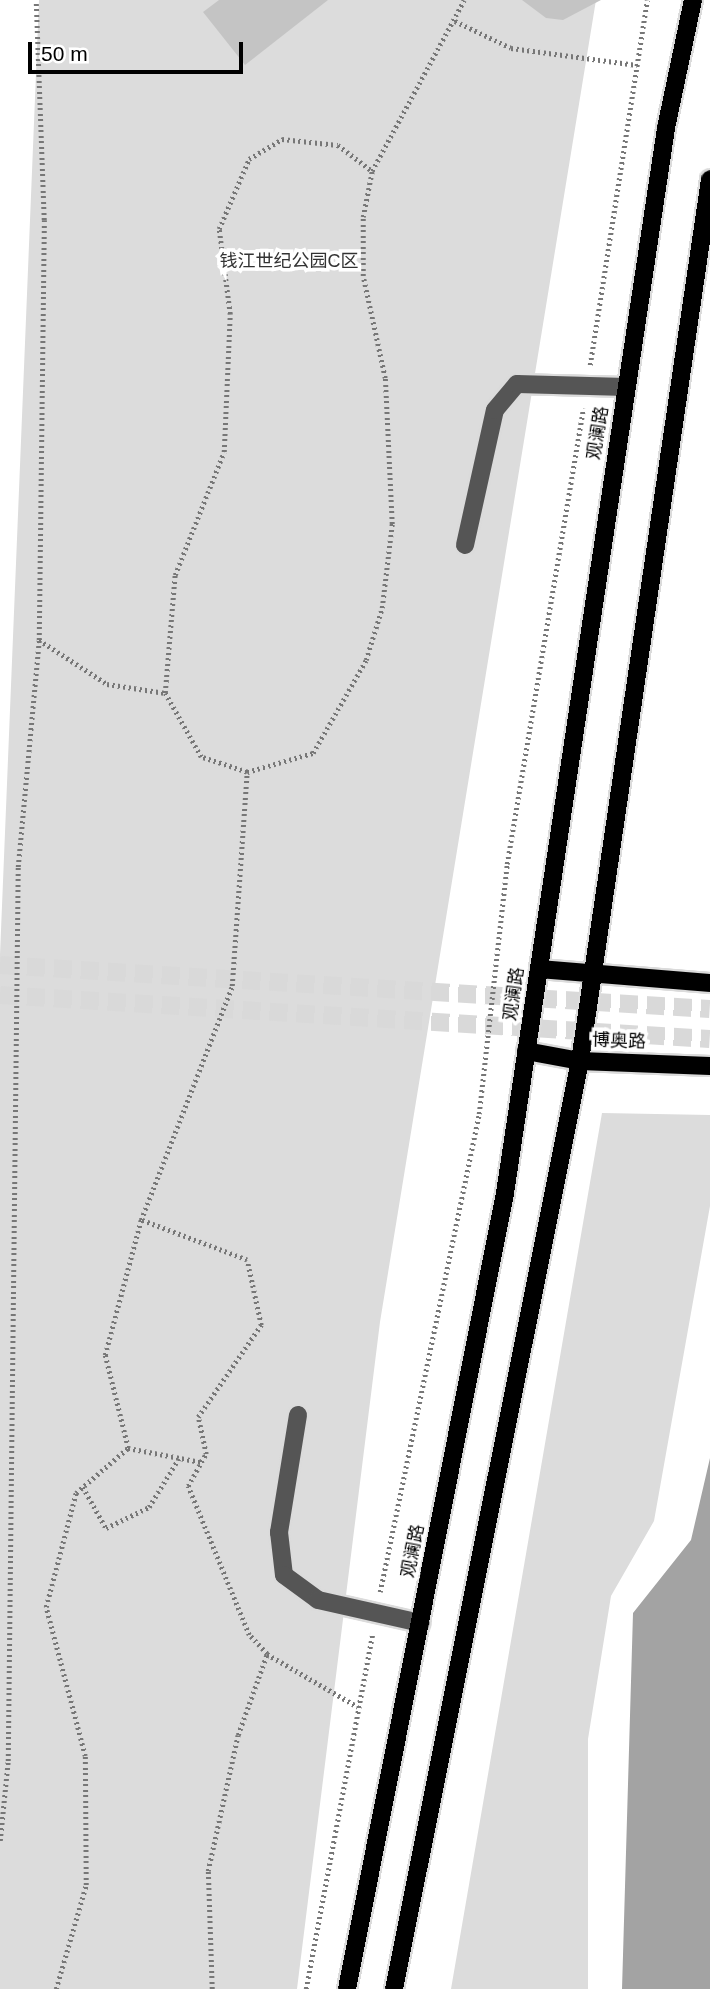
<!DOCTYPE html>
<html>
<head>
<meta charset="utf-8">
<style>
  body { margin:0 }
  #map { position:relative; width:710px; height:1989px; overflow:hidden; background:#fff; font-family:Arial,"Noto Sans SC",sans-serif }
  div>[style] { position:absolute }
  .green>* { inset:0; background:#dcdcdc }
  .water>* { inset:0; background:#a3a3a3 }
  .building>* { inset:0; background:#c4c4c4 }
  .major-tunnel>* { height:18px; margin-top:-9px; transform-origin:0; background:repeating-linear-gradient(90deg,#d9d9d9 0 18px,transparent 0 27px) }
  .path>* { height:4.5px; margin-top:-2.25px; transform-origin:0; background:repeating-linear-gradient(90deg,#777 0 2px,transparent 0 5.5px) }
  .roads { filter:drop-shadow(2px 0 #dbdbdb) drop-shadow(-2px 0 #dbdbdb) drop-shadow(0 2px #dbdbdb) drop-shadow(0 -2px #dbdbdb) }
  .minor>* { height:18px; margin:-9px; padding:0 9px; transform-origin:9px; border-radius:9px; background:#555 }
  .major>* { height:18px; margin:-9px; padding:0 9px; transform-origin:9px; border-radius:9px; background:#000 }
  span { translate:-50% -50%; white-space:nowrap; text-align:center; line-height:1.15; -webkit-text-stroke:7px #fff; paint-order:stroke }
  .park-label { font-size:18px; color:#333 }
  .street-label { font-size:18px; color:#000 }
  .scale { position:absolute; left:28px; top:42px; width:215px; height:32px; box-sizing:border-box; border:4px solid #000; border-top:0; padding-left:9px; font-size:21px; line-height:24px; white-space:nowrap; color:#000; -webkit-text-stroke:5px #fff; paint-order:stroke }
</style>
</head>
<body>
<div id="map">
  <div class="green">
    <i style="clip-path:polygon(39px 0,596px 0,380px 1322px,297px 1989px,0 1989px,0 955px)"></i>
    <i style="clip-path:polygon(602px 1113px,710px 1115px,710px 1206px,654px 1521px,611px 1596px,588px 1739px,588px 1989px,451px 1989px)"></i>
  </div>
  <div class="water">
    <i style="clip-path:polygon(710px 1458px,710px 1989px,622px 1989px,633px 1613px,691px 1540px)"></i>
  </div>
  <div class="building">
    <i style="clip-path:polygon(219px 0,328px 0,245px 65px,203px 12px)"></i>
    <i style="clip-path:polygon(522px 0,601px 0,563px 20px,546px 18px)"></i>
  </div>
  <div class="major-tunnel">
    <i style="left:0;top:965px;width:711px;rotate:3.55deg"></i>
    <i style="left:0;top:995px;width:711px;rotate:3.55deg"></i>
  </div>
  <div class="path">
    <i style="left:455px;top:21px;width:62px;rotate:25.7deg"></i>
    <i style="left:511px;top:48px;width:127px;rotate:7.7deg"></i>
    <i style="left:590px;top:365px;width:369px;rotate:-81.1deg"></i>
    <i style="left:39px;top:640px;width:81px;rotate:32.9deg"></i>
    <i style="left:107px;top:684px;width:59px;rotate:8.8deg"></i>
    <i style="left:247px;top:772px;width:69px;rotate:-16.1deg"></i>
    <i style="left:313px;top:753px;width:107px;rotate:-60.3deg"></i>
    <i style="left:366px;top:660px;width:54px;rotate:-72.9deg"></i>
    <i style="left:382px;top:608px;width:85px;rotate:-83.2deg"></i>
    <i style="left:392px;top:524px;width:146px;rotate:-92.7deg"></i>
    <i style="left:385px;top:378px;width:104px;rotate:-102.2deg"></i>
    <i style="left:363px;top:276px;width:59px;rotate:-90deg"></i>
    <i style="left:363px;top:217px;width:47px;rotate:-78.9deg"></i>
    <i style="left:128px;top:1448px;width:96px;rotate:-103.9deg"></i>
    <i style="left:105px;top:1355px;width:140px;rotate:-75.1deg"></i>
    <i style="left:83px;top:1487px;width:47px;rotate:60.7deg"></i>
    <i style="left:106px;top:1528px;width:48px;rotate:-26deg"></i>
    <i style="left:149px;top:1507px;width:57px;rotate:-58.5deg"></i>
    <i style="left:380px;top:1592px;width:488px;rotate:-78.3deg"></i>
    <i style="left:479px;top:1114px;width:252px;rotate:-83.6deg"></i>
    <i style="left:507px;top:864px;width:462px;rotate:-80.5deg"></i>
    <i style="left:267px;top:1654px;width:26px;rotate:-133deg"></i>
    <i style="left:249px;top:1635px;width:161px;rotate:-112.3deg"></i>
    <i style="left:188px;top:1486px;width:37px;rotate:-61deg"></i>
    <i style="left:206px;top:1454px;width:38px;rotate:-102deg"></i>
    <i style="left:198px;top:1417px;width:112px;rotate:-55.6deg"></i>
    <i style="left:261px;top:1325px;width:66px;rotate:-102.2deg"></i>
    <i style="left:247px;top:1260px;width:113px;rotate:-159.3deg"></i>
    <i style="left:141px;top:1220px;width:251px;rotate:-68.7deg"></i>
    <i style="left:232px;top:986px;width:215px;rotate:-86deg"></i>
    <i style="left:247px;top:772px;width:48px;rotate:-161.9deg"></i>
    <i style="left:201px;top:757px;width:73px;rotate:-119.4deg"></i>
    <i style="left:165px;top:693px;width:118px;rotate:-85.2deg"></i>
    <i style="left:175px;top:575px;width:132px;rotate:-68.3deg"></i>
    <i style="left:224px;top:452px;width:138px;rotate:-87.5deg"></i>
    <i style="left:230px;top:314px;width:86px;rotate:-97.4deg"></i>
    <i style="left:219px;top:229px;width:76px;rotate:-66.8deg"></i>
    <i style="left:249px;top:159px;width:39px;rotate:-31deg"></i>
    <i style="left:282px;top:139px;width:56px;rotate:6.1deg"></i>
    <i style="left:338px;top:145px;width:43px;rotate:37.4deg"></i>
    <i style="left:372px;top:171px;width:194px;rotate:-61.7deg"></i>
    <i style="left:0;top:1841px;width:80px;rotate:-84.3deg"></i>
    <i style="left:8px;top:1761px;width:894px;rotate:-89.36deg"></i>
    <i style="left:18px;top:867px;width:228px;rotate:-84.7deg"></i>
    <i style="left:39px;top:640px;width:420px;rotate:-89.3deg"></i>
    <i style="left:44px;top:220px;width:220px;rotate:-92.1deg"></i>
    <i style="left:56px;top:1989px;width:108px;rotate:-73.9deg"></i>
    <i style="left:86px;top:1885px;width:129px;rotate:-90.4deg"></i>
    <i style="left:85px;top:1756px;width:154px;rotate:-104.7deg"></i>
    <i style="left:46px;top:1607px;width:118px;rotate:-75.3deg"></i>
    <i style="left:76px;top:1493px;width:69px;rotate:-40.9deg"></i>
    <i style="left:128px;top:1448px;width:74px;rotate:10.9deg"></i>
    <i style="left:212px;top:1989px;width:118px;rotate:-91.9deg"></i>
    <i style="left:208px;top:1871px;width:139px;rotate:-77.6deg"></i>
    <i style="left:238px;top:1735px;width:86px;rotate:-70.3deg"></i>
    <i style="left:267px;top:1654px;width:105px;rotate:30.2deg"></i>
    <i style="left:306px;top:1989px;width:360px;rotate:-79.4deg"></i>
  </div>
  <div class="roads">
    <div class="minor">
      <i style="left:465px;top:545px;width:138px;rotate:-77.5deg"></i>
      <i style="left:495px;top:410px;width:34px;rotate:-50deg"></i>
      <i style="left:517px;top:384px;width:109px;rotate:1.6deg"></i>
      <i style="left:298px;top:1415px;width:119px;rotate:99.2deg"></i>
      <i style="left:279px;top:1532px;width:43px;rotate:83.4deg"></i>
      <i style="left:284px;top:1575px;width:42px;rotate:36.3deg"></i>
      <i style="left:318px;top:1600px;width:105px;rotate:12.7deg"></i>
    </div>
    <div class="major">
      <i style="left:539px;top:969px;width:172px;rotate:4.7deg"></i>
      <i style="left:526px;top:1051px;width:55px;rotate:10.5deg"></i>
      <i style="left:580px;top:1061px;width:130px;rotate:2.2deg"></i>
      <i style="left:347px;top:1989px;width:812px;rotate:-78.77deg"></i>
      <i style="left:505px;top:1193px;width:1077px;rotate:-81.4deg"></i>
      <i style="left:666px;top:128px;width:131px;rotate:-78.1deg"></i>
      <i style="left:394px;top:1989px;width:946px;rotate:-78.67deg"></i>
      <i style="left:580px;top:1061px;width:891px;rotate:-81.61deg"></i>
    </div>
  </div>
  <div class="park-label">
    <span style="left:289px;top:261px">钱江世纪公园C区</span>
  </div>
  <div class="street-label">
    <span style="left:598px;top:433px;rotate:-81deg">观澜路</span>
    <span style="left:514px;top:994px;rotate:-82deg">观澜路</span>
    <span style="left:619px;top:1041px;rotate:2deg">博奥路</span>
    <span style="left:413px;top:1551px;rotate:-79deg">观澜路</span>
  </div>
  <div class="scale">50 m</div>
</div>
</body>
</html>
